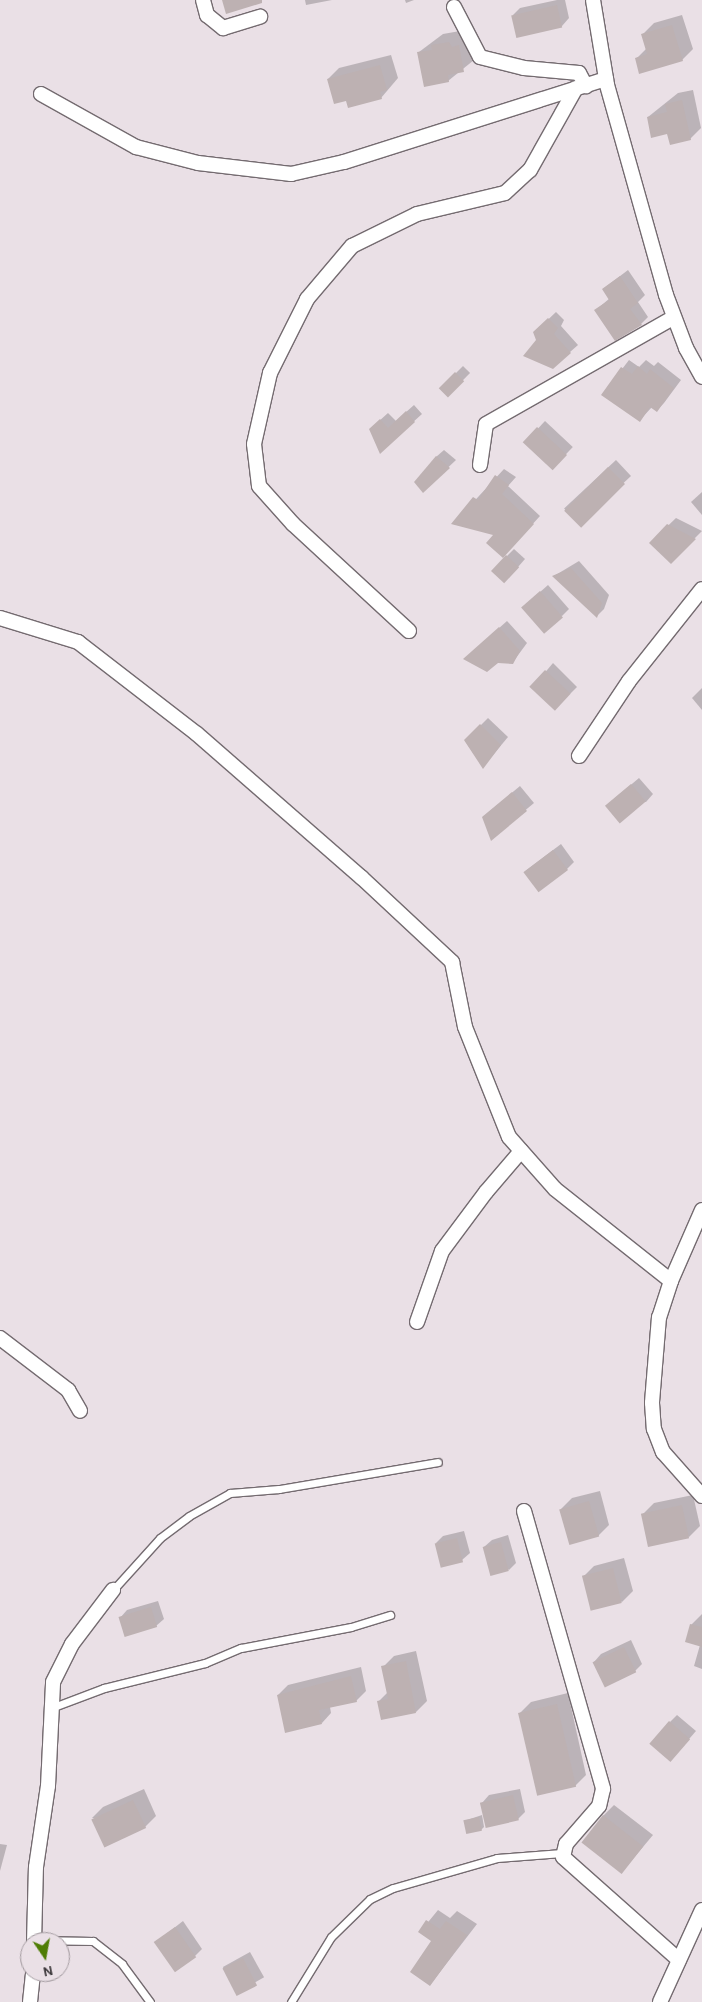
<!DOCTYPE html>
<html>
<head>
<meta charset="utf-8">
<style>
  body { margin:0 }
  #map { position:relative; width:702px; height:2002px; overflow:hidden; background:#eae0e6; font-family:Karla,sans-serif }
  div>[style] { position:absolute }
  .shadow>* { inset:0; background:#0003; transform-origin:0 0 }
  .building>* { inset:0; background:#bdb1b2; transform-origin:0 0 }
  .roads { filter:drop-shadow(1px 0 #746b70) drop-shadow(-1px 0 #746b70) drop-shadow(0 1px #746b70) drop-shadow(0 -1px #746b70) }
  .lane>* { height:7px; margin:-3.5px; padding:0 3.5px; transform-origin:3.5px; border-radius:3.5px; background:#fff }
  .street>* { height:14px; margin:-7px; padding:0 7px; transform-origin:7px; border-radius:7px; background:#fff }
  span { translate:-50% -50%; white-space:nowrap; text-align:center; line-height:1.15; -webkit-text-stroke:4px #eae0e6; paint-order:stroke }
  .north { position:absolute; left:20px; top:1932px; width:50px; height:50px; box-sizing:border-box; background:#eae0e6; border:1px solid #a29a9f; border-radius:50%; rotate:168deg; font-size:14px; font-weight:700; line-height:20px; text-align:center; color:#353134 }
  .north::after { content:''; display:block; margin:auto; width:18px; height:22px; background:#4f7d05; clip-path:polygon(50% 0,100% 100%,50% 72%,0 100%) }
</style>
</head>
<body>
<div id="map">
  <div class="shadow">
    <i style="clip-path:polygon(305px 0,332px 0,306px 5px)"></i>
    <i style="clip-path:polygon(405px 0,414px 0,406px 3px)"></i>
    <i style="clip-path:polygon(557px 0,565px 0,569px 18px,562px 26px,513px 15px,520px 8px)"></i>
    <i style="clip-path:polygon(682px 15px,693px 49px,682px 60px,636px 59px,647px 48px,643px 34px,654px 23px)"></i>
    <i style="clip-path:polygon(460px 31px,474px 60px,448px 81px,419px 52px,443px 34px)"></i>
    <i style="clip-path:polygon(391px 55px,398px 78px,381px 98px,347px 99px,328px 79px,339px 68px)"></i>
    <i style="clip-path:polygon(693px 90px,701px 128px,690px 139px,668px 132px,648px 117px,678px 93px)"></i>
    <i style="clip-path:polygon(628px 270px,645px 295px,638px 302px,648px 317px,641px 324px,596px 310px,610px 298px,603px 289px)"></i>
    <i style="clip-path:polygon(556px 312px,564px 320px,561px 326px,578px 345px,553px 367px,535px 332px)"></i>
    <i style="clip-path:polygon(629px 360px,639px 367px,646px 360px,654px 366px,658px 362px,681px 380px,664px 403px,657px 410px,652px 407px,640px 420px,603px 394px)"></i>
    <i style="left:463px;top:366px;width:10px;height:32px;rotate:45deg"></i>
    <i style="clip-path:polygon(414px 405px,422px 414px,380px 452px,378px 422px,388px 413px,396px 421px)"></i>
    <i style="left:545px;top:421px;width:38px;height:30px;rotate:43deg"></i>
    <i style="clip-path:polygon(444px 450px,456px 460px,423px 491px,436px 457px)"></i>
    <i style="left:616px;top:460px;width:22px;height:71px;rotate:47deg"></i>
    <i style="clip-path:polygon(504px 469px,516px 477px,508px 486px,540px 516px,510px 549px,495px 534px,453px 524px)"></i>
    <i style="clip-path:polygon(702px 492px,702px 515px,691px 502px)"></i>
    <i style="clip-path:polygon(676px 518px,702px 531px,671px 562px,650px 543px)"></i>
    <i style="clip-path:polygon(514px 549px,525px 559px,511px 575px,507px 556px)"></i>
    <i style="clip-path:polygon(579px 561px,609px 595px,604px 609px,597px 616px,554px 576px)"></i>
    <i style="clip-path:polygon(548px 585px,569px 609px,562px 616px,522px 608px)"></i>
    <i style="clip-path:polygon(507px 621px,527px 643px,513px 662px,472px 652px)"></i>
    <i style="clip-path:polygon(553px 663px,577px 687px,570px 694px,532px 688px)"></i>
    <i style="clip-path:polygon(702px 688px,702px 710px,692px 698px)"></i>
    <i style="clip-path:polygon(488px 718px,508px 737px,483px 767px,465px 741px)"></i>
    <i style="clip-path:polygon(639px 778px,653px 794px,646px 802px,614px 799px)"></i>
    <i style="clip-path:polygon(520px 786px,534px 803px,491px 839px,483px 817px)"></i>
    <i style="clip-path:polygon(561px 844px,574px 862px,567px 869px,524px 872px)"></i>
    <i style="clip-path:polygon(600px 1491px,609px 1525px,598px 1536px,561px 1509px,572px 1498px)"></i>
    <i style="clip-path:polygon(693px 1495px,700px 1526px,689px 1537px,643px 1514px,654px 1503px)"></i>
    <i style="clip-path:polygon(464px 1531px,470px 1553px,462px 1560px,436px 1543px,443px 1536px)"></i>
    <i style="clip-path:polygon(508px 1535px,516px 1563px,509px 1570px,484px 1547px,492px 1540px)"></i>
    <i style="clip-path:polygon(624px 1558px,633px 1591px,622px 1602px,583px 1577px,594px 1566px)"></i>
    <i style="clip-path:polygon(158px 1601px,164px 1619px,156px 1626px,120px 1618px,127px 1610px)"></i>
    <i style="clip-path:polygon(702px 1614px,702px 1669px,694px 1666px,700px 1645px,691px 1625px)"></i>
    <i style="clip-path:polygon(631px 1640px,642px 1664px,635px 1671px,594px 1662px,601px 1654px)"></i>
    <i style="clip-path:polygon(416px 1651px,427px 1701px,416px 1712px,379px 1701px,388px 1692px,383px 1667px,394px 1656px)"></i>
    <i style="clip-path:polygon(361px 1667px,366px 1691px,356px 1701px,330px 1707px,331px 1713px,322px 1723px,278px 1695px,288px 1685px)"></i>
    <i style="clip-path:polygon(568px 1693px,586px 1775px,575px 1786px,520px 1713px,531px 1702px)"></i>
    <i style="clip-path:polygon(677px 1715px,696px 1731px,677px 1753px,670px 1722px)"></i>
    <i style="clip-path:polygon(144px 1789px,156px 1816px,145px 1827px,92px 1818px,103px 1807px)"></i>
    <i style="clip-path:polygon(520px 1789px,525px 1812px,518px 1819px,482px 1803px,489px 1795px)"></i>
    <i style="clip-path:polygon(614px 1805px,653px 1835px,622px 1872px,603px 1816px)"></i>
    <i style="clip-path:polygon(482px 1815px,484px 1827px,481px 1830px,464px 1821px)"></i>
    <i style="clip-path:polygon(0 1844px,7px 1845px,0 1871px)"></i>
    <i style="clip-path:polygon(438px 1910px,450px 1918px,457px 1911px,477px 1924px,430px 1985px,433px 1941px,420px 1932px)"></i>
    <i style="clip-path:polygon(183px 1921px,202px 1949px,195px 1956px,156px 1942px)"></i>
    <i style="left:250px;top:1952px;width:29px;height:31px;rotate:61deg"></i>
  </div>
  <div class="building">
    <i style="clip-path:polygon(222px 0,262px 0,262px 3px,226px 14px)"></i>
    <i style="left:557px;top:5px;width:23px;height:47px;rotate:77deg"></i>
    <i style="clip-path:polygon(672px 25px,683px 61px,639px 74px,635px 58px,647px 54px,641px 34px)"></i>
    <i style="clip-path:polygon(449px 42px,452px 47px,459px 45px,464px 72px,448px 75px,449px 82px,424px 87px,417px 52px,432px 50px,431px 45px)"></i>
    <i style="clip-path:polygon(380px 65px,387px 90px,380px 92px,382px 99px,348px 108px,346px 101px,334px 104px,327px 79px)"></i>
    <i style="clip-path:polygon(682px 100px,691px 140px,670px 145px,667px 134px,651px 138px,647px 117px,667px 112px,665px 104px)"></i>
    <i style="clip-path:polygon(620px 276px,638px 303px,630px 309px,642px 325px,615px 341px,594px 310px,609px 300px,602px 289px)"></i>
    <i style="clip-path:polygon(548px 318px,558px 328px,554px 334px,571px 353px,553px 369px,523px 356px,536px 340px,533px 332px)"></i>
    <i style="clip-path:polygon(638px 366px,647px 374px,650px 369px,674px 388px,657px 412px,650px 407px,640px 422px,601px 395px,621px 367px,632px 374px)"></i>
    <i style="left:455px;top:372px;width:13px;height:23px;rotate:45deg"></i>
    <i style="clip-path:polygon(406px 411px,415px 422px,380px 454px,369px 429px,380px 419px,388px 428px)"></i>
    <i style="left:537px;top:427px;width:41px;height:21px;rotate:43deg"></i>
    <i style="clip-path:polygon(436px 456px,450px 468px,423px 493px,414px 482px)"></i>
    <i style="left:608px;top:467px;width:24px;height:62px;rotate:45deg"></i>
    <i style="clip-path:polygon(495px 475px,509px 485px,502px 494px,534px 524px,503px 558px,486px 543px,493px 535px,451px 524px,473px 497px,478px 500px)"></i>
    <i style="clip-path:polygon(667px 524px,696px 539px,671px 564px,649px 543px)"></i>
    <i style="left:506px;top:555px;width:18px;height:22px;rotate:43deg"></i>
    <i style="clip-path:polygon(571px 568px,602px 603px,597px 618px,552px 576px)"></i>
    <i style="left:540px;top:591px;width:35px;height:25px;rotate:49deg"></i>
    <i style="clip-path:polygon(499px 627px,520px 651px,513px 664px,498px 663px,487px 672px,463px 659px)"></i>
    <i style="left:545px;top:670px;width:35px;height:23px;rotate:43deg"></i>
    <i style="clip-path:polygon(480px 724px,501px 745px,483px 769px,464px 740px)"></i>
    <i style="left:631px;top:784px;width:23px;height:34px;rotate:50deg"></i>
    <i style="clip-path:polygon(512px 792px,527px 811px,491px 841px,482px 817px)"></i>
    <i style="left:553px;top:850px;width:25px;height:37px;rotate:53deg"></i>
    <i style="left:589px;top:1501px;width:37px;height:31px;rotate:74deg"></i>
    <i style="left:682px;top:1505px;width:34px;height:42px;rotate:78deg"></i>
    <i style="left:457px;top:1538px;width:25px;height:23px;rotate:76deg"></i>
    <i style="left:501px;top:1542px;width:30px;height:19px;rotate:75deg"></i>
    <i style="left:613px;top:1568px;width:36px;height:32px;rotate:76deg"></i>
    <i style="left:151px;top:1607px;width:21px;height:34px;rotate:73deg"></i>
    <i style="clip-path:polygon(690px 1624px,702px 1627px,702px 1647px,685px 1642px)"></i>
    <i style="left:624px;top:1647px;width:28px;height:35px;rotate:64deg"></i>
    <i style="clip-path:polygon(406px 1661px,416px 1713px,381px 1720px,377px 1701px,388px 1699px,381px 1666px)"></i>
    <i style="clip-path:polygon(351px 1676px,357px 1702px,319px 1710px,322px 1724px,285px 1733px,277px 1695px)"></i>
    <i style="left:557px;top:1704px;width:85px;height:40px;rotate:77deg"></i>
    <i style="left:669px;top:1721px;width:28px;height:30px;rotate:41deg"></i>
    <i style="left:513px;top:1795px;width:26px;height:34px;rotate:77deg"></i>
    <i style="left:133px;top:1800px;width:31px;height:46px;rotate:65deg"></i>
    <i style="left:603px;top:1815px;width:51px;height:35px;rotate:38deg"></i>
    <i style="left:479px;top:1817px;width:14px;height:16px;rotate:78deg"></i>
    <i style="clip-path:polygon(426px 1920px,440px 1929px,446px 1921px,467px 1935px,430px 1986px,410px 1972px,431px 1941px,418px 1932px)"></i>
    <i style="left:175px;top:1927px;width:37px;height:26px;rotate:55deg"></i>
    <i style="left:243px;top:1958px;width:31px;height:23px;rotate:63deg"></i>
  </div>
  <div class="roads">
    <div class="lane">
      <i style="left:113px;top:1590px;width:70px;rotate:-47.9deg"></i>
      <i style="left:160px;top:1538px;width:36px;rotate:-37deg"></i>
      <i style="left:189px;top:1516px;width:47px;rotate:-29.3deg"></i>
      <i style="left:230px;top:1493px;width:49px;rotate:-4.7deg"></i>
      <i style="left:279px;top:1489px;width:161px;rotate:-9.6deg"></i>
      <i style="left:51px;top:1708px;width:57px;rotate:-20.7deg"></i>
      <i style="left:104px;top:1688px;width:104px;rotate:-13.9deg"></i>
      <i style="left:205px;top:1663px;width:39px;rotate:-23deg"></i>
      <i style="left:241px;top:1648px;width:112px;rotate:-10.8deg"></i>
      <i style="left:351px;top:1627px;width:41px;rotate:-17.1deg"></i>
      <i style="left:34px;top:1940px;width:59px;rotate:1deg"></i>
      <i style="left:93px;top:1941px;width:37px;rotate:38deg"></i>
      <i style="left:122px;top:1964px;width:47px;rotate:53.6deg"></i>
      <i style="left:291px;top:2002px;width:76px;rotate:-58.4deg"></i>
      <i style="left:331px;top:1937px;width:54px;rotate:-44.3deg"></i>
      <i style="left:370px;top:1899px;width:25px;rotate:-26deg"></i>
      <i style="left:393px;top:1888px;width:108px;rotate:-16.1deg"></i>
      <i style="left:497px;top:1858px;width:65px;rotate:-4.4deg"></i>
    </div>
    <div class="street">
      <i style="left:203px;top:0;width:16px;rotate:75deg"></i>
      <i style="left:207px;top:15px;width:21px;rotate:39deg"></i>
      <i style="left:223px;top:28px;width:39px;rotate:-17deg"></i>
      <i style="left:593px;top:0;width:86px;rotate:80.6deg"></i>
      <i style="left:607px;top:85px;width:218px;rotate:74.3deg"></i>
      <i style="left:666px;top:295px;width:57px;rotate:69.3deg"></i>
      <i style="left:686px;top:348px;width:33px;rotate:61deg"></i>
      <i style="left:454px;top:7px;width:56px;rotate:62.5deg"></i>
      <i style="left:480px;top:57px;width:45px;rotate:14deg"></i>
      <i style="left:524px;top:68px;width:55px;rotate:5.2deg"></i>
      <i style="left:579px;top:73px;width:15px;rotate:62deg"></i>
      <i style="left:41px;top:94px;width:109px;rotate:29.2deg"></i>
      <i style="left:136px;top:147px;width:64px;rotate:14.5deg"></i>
      <i style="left:198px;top:163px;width:94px;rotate:6.7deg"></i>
      <i style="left:291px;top:174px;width:54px;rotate:-12.8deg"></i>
      <i style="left:344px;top:162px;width:275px;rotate:-17.6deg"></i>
      <i style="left:480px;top:465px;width:41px;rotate:-81.7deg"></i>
      <i style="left:486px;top:424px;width:216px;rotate:-29.6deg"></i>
      <i style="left:0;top:618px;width:82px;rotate:17.1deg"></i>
      <i style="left:78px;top:642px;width:150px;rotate:37.7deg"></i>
      <i style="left:197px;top:734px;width:218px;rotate:41.1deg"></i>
      <i style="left:361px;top:877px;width:125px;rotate:43deg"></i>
      <i style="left:452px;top:962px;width:66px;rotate:78.7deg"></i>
      <i style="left:465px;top:1027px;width:118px;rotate:68.2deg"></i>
      <i style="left:509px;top:1137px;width:69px;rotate:48.5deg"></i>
      <i style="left:555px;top:1189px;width:148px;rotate:38.4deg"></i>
      <i style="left:409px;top:631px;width:158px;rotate:-137.3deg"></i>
      <i style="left:293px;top:524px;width:51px;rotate:-131.8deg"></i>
      <i style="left:259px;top:486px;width:42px;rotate:-96.8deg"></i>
      <i style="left:254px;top:444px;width:73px;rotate:-77.3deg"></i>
      <i style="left:270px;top:373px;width:83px;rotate:-63.4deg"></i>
      <i style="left:307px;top:299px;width:70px;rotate:-49.7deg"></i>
      <i style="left:352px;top:246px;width:72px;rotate:-26.2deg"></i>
      <i style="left:417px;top:214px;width:90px;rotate:-13.4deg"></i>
      <i style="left:505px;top:193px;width:34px;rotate:-43deg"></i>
      <i style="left:530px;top:170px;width:94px;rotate:-60.7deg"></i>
      <i style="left:579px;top:756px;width:90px;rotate:-56.3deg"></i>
      <i style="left:629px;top:681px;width:117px;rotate:-51.6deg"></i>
      <i style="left:702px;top:1210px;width:77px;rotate:113.6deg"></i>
      <i style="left:671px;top:1281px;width:38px;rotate:108deg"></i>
      <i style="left:659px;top:1317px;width:86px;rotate:94.7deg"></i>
      <i style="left:652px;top:1403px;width:26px;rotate:86deg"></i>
      <i style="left:654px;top:1429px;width:25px;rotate:69deg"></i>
      <i style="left:663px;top:1452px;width:59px;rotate:48.4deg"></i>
      <i style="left:417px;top:1322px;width:75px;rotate:-70.6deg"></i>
      <i style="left:442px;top:1251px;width:74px;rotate:-53.3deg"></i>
      <i style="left:486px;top:1192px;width:54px;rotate:-49.5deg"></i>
      <i style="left:0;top:1338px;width:86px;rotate:37.4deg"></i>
      <i style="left:68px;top:1390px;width:24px;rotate:60deg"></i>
      <i style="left:524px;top:1511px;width:289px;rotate:74.1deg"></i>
      <i style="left:603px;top:1789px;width:17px;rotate:103deg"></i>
      <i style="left:599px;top:1806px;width:50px;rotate:131deg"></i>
      <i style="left:566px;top:1844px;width:13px;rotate:103deg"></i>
      <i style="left:563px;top:1857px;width:155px;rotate:41.6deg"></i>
      <i style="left:34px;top:1942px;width:75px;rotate:-88.5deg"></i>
      <i style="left:36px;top:1867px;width:82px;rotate:-81.6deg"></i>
      <i style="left:48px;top:1786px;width:104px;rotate:-87.2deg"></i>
      <i style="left:53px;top:1682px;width:42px;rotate:-63.4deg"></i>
      <i style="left:72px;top:1644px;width:68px;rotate:-52.8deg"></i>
      <i style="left:30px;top:2002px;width:30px;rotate:-84deg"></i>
      <i style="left:660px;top:2002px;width:101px;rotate:-65.5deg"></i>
    </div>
  </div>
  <div class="north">N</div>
</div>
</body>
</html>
